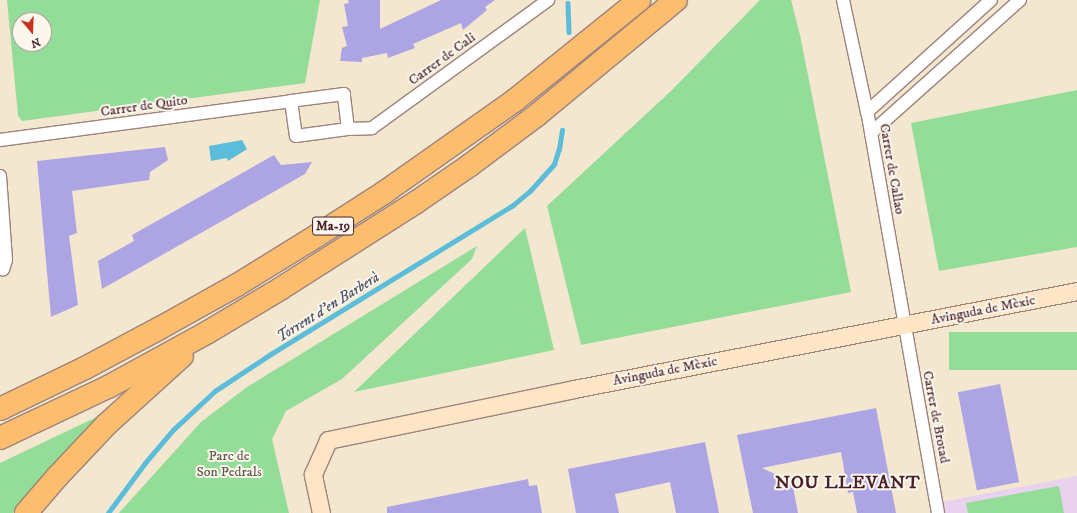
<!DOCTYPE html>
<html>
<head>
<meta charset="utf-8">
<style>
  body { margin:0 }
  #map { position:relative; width:1077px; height:513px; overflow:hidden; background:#f3e7cf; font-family:"IM FELL DW Pica",serif }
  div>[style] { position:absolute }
  .built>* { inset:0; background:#e8d2ee }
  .green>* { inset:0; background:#93dd98; transform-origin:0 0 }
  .water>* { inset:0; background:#5cbddb }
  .stream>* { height:4.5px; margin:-2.25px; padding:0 2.25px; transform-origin:2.25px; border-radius:2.25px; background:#5cbddb }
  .building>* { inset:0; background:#ada4e4; transform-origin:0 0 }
  .roads { filter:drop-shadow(1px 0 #9e837d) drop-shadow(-1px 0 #9e837d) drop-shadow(0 1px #9e837d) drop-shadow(0 -1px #9e837d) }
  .street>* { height:12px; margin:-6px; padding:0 6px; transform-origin:6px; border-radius:6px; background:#fff }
  .secondary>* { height:17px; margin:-8.5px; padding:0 8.5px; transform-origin:8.5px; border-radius:8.5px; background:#fee5c5 }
  .highway>* { height:22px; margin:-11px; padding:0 11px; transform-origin:11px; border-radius:11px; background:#fcbd6f }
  span { translate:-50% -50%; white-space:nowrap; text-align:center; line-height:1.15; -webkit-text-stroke:4px #fbf7ec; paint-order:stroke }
  .shield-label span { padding:1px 3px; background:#fbf7ec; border:1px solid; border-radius:3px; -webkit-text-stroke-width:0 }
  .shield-label { font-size:13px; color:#4a1f2b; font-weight:700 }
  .street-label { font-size:14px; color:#4a1f2b }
  .park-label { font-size:14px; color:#60584c }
  .water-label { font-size:15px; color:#505669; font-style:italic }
  .district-label { font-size:18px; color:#4a1f2b; font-weight:700; letter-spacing:1px }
  .north { position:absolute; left:12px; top:12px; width:40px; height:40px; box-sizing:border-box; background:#fbf7ec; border:1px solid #b4a19f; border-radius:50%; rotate:161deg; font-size:11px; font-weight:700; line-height:16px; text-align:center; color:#4a1f2b }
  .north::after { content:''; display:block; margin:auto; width:14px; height:18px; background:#c8321e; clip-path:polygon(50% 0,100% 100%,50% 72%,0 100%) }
</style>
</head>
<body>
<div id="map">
  <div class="built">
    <i style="clip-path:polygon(1077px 476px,1077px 513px,945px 513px,942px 502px)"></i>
  </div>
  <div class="green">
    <i style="clip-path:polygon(evenodd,7px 0,320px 0,305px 83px,22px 121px,18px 116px,7px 0,20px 20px,44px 20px,44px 44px,20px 44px,20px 20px)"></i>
    <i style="clip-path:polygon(760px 0,791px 0,800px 35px,851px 292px,581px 345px,547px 206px,672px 90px)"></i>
    <i style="clip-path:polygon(1077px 90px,1077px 247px,939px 271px,911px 123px)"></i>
    <i style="clip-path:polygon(525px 228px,554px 350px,354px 392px)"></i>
    <i style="clip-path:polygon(477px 246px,472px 259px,342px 379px,286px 411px,272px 439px,289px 513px,119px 513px,201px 422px,247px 387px)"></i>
    <i style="left:1077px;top:332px;width:38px;height:128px;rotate:90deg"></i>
    <i style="clip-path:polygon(103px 414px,13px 513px,0 513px,0 463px)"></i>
    <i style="clip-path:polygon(1059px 486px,1064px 513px,968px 513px,966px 503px)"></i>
  </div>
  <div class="water">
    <i style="clip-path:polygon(242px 140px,247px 149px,228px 161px,227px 158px,211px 161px,209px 146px)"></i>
  </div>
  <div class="stream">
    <i style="left:568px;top:3px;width:29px;rotate:88deg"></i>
    <i style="left:108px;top:513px;width:62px;rotate:-53.5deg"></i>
    <i style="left:145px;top:463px;width:43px;rotate:-49.7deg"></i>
    <i style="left:173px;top:430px;width:57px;rotate:-42.9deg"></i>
    <i style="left:215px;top:391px;width:67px;rotate:-33.5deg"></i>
    <i style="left:271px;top:354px;width:283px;rotate:-31.6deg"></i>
    <i style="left:512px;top:206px;width:23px;rotate:-40deg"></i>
    <i style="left:530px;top:191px;width:36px;rotate:-48deg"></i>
    <i style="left:554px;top:164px;width:16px;rotate:-72deg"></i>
    <i style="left:559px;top:149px;width:19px;rotate:-81deg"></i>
  </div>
  <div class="building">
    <i style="clip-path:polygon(348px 0,380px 0,380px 29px,441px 0,495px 0,485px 7px,487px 10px,463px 30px,461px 23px,413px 44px,415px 48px,388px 58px,387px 53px,362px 58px,362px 62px,340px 61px,342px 48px,347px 46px,342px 27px,348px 26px,344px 4px,349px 3px)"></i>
    <i style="clip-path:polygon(165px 147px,168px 160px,150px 172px,149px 180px,72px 191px,77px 233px,69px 236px,78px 305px,51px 317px,37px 161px)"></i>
    <i style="clip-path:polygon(274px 155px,281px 165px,312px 162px,305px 174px,102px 289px,98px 261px,134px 241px,132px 235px)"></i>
    <i style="left:1000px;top:384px;width:100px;height:43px;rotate:79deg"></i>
    <i style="clip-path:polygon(876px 408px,896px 513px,857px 513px,853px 492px,848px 493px,841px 452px,762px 468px,792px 482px,798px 513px,753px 513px,737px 435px)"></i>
    <i style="clip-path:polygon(705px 442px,719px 513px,676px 513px,670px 482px,615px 494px,619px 513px,576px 513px,568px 469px)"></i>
    <i style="clip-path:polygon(528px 479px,529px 486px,537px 485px,542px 513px,387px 513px,387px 507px)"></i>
  </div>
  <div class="roads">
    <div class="street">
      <i style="left:843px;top:0;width:115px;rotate:77.9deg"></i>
      <i style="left:348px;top:129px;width:35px;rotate:-97deg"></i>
      <i style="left:344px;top:94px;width:53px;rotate:172.5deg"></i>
      <i style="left:291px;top:101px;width:35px;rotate:82deg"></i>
      <i style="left:296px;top:136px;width:52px;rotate:-7.7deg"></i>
      <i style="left:348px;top:129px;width:24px;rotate:-2deg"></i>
      <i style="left:372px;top:128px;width:218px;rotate:-36deg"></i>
      <i style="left:871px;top:133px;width:200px;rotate:-41.8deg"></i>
      <i style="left:0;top:140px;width:294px;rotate:-7.6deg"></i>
      <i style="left:0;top:176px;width:84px;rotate:85.9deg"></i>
      <i style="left:6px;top:260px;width:10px;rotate:107deg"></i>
      <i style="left:938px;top:513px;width:407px;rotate:-100deg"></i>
      <i style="left:867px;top:112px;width:167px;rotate:-42.1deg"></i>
    </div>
    <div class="secondary">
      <i style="left:321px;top:513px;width:40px;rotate:-102deg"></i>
      <i style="left:313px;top:474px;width:37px;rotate:-66deg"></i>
      <i style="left:328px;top:440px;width:251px;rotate:-11.7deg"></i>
      <i style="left:574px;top:389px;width:512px;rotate:-11.02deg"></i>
    </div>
    <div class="highway">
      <i style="left:0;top:409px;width:94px;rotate:-25.8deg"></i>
      <i style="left:85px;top:368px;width:85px;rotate:-28.1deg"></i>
      <i style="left:160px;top:328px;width:88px;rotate:-29.2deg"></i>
      <i style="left:237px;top:285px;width:86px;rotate:-31.7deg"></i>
      <i style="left:310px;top:240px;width:89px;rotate:-32.6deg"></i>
      <i style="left:385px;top:192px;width:158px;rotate:-35.2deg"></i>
      <i style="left:514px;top:101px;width:161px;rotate:-38.9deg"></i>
      <i style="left:0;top:438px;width:119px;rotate:-25.3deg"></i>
      <i style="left:108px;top:387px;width:114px;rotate:-28.8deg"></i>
      <i style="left:208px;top:332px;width:84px;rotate:-30.8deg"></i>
      <i style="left:280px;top:289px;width:160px;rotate:-32.5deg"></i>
      <i style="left:415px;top:203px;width:67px;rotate:-34.6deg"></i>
      <i style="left:470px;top:165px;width:84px;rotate:-36.7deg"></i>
      <i style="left:537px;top:115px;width:180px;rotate:-39.6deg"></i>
      <i style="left:26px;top:513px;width:48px;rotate:-49.3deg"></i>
      <i style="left:57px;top:477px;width:73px;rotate:-46.7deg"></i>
      <i style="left:107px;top:424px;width:101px;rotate:-42.2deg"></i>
    </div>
  </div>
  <div class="shield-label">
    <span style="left:333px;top:226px">Ma-19</span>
  </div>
  <div class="street-label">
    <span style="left:442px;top:59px;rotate:-36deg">Carrer de Cali</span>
    <span style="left:144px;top:106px;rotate:-8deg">Carrer de Quito</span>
    <span style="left:892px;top:169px;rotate:80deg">Carrer de Callao</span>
    <span style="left:983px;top:310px;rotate:-11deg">Avinguda de Mèxic</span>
    <span style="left:665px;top:371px;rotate:-11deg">Avinguda de Mèxic</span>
    <span style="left:936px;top:417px;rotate:79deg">Carrer de Brotad</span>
  </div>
  <div class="park-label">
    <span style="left:229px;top:464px">Parc de<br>Son Pedrals</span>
  </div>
  <div class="water-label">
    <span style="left:328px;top:307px;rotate:-32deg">Torrent d'en Barberà</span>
  </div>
  <div class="district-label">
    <span style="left:848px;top:483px">NOU LLEVANT</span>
  </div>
  <div class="north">N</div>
</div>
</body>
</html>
